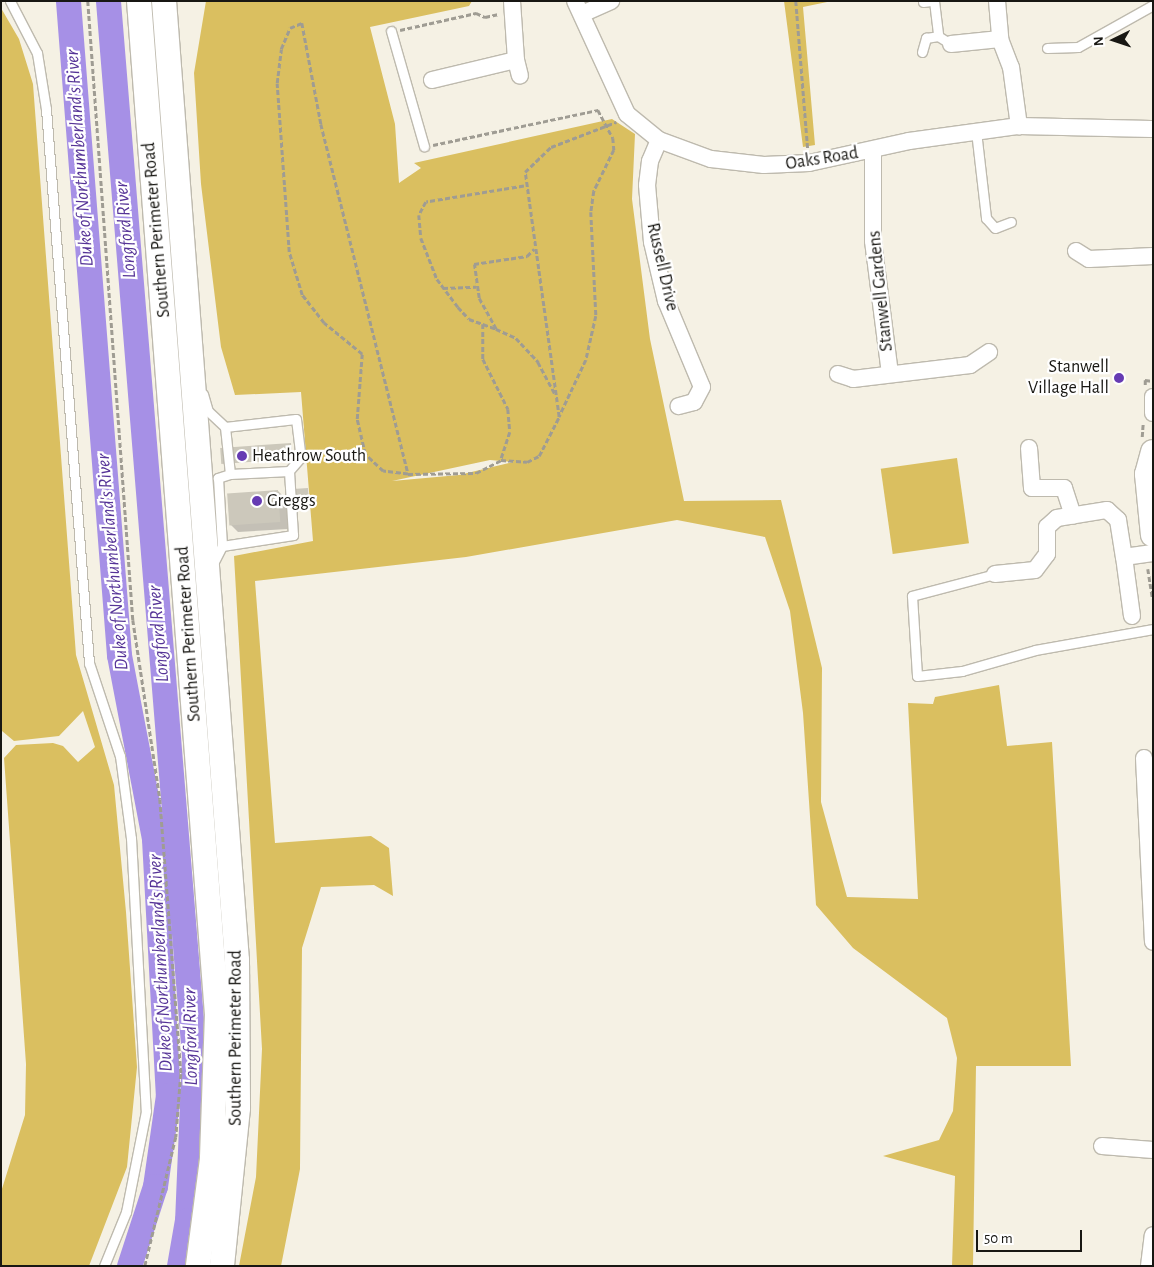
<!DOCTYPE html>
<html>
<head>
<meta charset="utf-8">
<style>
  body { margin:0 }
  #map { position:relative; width:1154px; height:1267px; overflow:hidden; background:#f5f1e4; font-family:"Alegreya Sans",sans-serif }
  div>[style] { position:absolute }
  .green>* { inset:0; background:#dabf60; transform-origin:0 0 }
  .shadow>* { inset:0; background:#0003 }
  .river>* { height:25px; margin:-12.5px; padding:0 12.5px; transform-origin:12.5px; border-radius:12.5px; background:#a690e6 }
  .building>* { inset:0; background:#ccc8bb; transform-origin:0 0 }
  .path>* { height:2.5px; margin-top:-1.25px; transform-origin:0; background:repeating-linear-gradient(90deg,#9f9c93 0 5px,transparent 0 7.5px) }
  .roads { filter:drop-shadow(1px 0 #bebaae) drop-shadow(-1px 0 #bebaae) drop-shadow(0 1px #bebaae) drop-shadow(0 -1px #bebaae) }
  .lane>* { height:9px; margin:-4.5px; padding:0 4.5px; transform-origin:4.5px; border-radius:4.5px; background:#fff }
  .street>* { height:16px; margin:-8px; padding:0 8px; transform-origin:8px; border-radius:8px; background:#fff }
  .secondary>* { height:24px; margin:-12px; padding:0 12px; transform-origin:12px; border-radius:12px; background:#fff }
  .dots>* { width:14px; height:14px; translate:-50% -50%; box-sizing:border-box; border:2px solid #fff; border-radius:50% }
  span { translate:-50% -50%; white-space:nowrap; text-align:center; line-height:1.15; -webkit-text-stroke:4.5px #fff; paint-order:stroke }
  .street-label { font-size:18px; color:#181713 }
  .poi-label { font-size:18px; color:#181713 }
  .right { translate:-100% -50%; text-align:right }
  .left { translate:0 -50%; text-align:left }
  .water-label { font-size:19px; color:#563497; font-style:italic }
  .frame { position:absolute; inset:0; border:2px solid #181713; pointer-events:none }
  .north { position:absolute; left:1089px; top:15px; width:50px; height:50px; -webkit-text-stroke:4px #fff; paint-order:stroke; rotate:266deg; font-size:14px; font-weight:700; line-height:20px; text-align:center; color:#181713 }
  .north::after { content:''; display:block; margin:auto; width:18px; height:22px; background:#181713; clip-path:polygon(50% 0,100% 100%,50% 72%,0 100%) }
  .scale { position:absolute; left:976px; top:1230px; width:106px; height:22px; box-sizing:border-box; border:2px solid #181713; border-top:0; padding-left:6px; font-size:15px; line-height:18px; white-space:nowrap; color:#181713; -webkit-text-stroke:4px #fff; paint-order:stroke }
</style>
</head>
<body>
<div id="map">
  <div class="green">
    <i style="clip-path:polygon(evenodd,206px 1px,472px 1px,469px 6px,370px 27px,395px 124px,399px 183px,421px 168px,414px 163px,612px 119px,635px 134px,632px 199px,650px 339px,684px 501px,781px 500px,822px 668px,821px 802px,847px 897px,918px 899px,908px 703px,933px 704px,935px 697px,999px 685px,1007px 746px,1052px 742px,1071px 1066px,976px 1066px,973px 1266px,952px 1266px,955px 1176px,883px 1156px,939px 1140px,953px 1111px,957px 1058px,947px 1018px,853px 948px,816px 905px,803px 713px,790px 611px,765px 537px,677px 520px,466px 557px,255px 581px,275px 843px,371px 836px,389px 848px,393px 896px,374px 885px,321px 887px,302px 948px,300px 1169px,281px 1266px,239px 1266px,256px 1177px,262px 1049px,234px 556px,313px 541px,301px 392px,235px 395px,221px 347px,201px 184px,194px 73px,206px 1px,490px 460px,513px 462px,459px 475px,392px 481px,490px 460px)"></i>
    <i style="clip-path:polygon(784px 1px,832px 1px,803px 7px,815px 145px,803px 147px)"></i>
    <i style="clip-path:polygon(1px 8px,19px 39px,33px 84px,76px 655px,114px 785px,126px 912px,137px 1067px,127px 1167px,89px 1266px,1px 1266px,1px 1192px,25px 1115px,26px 1064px,4px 758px,16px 745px,53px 743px,63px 746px,78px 762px,95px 747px,83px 711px,59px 736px,14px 741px,2px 731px)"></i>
    <i style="left:957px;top:458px;width:86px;height:77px;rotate:82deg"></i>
  </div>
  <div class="shadow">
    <i style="clip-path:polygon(290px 445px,293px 460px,223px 463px)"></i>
    <i style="clip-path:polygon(307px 489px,311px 505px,298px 507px,296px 505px)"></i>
    <i style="clip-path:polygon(278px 491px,286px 499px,288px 529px,238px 532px,231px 525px)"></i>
  </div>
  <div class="river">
    <i style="left:68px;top:1px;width:656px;rotate:85.54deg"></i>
    <i style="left:119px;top:655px;width:187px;rotate:79.2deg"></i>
    <i style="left:154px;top:839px;width:256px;rotate:86.9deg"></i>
    <i style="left:168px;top:1095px;width:92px;rotate:98.1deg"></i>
    <i style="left:155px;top:1186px;width:84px;rotate:108deg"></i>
    <i style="left:108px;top:1px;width:1058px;rotate:85.34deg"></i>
    <i style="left:194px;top:1055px;width:165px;rotate:92.4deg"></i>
    <i style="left:187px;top:1220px;width:47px;rotate:99.9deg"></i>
  </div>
  <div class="building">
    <i style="left:291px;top:443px;width:16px;height:71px;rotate:86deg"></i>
    <i style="left:308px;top:488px;width:16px;height:15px;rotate:86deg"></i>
    <i style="left:278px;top:490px;width:32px;height:51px;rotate:86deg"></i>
  </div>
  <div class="path">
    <i style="left:88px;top:1px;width:621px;rotate:85.84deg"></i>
    <i style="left:133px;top:620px;width:181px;rotate:81.4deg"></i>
    <i style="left:160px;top:799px;width:276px;rotate:85.6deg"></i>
    <i style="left:181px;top:1074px;width:63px;rotate:94.5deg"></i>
    <i style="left:176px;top:1137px;width:133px;rotate:103.5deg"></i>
    <i style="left:796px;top:1px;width:148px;rotate:85.4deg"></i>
    <i style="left:400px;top:30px;width:78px;rotate:-12.6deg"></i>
    <i style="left:476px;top:13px;width:10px;rotate:24deg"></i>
    <i style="left:485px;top:17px;width:14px;rotate:-12deg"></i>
    <i style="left:433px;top:145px;width:169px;rotate:-12deg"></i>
    <i style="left:598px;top:110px;width:32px;rotate:62deg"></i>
    <i style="left:613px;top:138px;width:12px;rotate:85deg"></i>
    <i style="left:614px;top:150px;width:46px;rotate:116deg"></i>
    <i style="left:594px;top:191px;width:21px;rotate:98deg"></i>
    <i style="left:591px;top:212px;width:104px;rotate:87.2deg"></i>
    <i style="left:596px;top:316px;width:45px;rotate:102.8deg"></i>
    <i style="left:586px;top:360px;width:63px;rotate:115.3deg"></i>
    <i style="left:524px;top:186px;width:99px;rotate:170.7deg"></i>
    <i style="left:426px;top:202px;width:15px;rotate:118deg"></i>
    <i style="left:419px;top:215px;width:23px;rotate:85deg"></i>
    <i style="left:421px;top:238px;width:44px;rotate:68.7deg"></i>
    <i style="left:437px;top:279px;width:35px;rotate:53deg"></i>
    <i style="left:458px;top:307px;width:16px;rotate:47deg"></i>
    <i style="left:469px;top:319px;width:29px;rotate:20deg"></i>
    <i style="left:496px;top:329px;width:35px;rotate:-119deg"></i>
    <i style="left:479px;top:298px;width:34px;rotate:-98deg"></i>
    <i style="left:474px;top:264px;width:54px;rotate:-8.6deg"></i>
    <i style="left:527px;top:256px;width:10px;rotate:-45deg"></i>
    <i style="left:443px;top:288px;width:33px;rotate:-2deg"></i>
    <i style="left:483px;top:324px;width:35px;rotate:90deg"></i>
    <i style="left:483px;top:359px;width:56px;rotate:63.4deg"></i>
    <i style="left:508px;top:409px;width:23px;rotate:85deg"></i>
    <i style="left:510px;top:432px;width:29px;rotate:108deg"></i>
    <i style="left:496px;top:329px;width:22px;rotate:24deg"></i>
    <i style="left:516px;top:338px;width:33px;rotate:47deg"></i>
    <i style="left:538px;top:362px;width:36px;rotate:62deg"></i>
    <i style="left:1145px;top:385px;width:5px;rotate:-90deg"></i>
    <i style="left:1145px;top:380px;width:8px;rotate:7deg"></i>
    <i style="left:1142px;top:437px;width:14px;rotate:-86deg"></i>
    <i style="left:408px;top:474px;width:25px;rotate:-173deg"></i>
    <i style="left:383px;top:471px;width:25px;rotate:-137deg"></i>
    <i style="left:365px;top:454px;width:36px;rotate:-103deg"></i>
    <i style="left:357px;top:419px;width:65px;rotate:-85.6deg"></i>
    <i style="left:362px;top:354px;width:49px;rotate:-140.8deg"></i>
    <i style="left:324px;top:323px;width:36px;rotate:-128deg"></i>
    <i style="left:302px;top:295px;width:45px;rotate:-106.8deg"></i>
    <i style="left:289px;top:252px;width:169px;rotate:-94.1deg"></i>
    <i style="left:277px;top:83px;width:34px;rotate:-83deg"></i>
    <i style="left:281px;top:49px;width:23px;rotate:-67deg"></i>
    <i style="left:290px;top:28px;width:13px;rotate:-23deg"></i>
    <i style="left:302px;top:23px;width:103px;rotate:79.3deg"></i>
    <i style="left:321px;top:124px;width:361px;rotate:76deg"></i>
    <i style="left:408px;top:474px;width:68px;rotate:-0.8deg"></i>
    <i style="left:476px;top:473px;width:28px;rotate:-27deg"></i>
    <i style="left:501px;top:460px;width:26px;rotate:4deg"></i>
    <i style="left:527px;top:462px;width:13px;rotate:-27deg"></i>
    <i style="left:539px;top:456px;width:44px;rotate:-62.9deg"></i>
    <i style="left:559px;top:417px;width:247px;rotate:-97.9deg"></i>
    <i style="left:525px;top:172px;width:36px;rotate:-44deg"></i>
    <i style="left:551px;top:147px;width:70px;rotate:-21deg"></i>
    <i style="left:1148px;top:569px;width:30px;rotate:81deg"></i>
  </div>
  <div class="roads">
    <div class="lane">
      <i style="left:10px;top:1px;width:59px;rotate:62.6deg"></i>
      <i style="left:37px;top:53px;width:57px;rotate:80.9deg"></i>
      <i style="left:46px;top:109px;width:556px;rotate:85.56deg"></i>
      <i style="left:89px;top:663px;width:98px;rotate:71.6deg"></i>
      <i style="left:120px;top:756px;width:83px;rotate:82.4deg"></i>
      <i style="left:131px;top:838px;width:273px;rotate:86.9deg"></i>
      <i style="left:146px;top:1111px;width:103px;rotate:101.2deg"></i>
      <i style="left:126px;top:1212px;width:58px;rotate:112.2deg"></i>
      <i style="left:934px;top:1px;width:35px;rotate:83deg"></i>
      <i style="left:938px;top:36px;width:15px;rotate:32deg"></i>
      <i style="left:923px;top:2px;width:8px;rotate:-7deg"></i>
      <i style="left:391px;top:31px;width:120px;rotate:74deg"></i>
      <i style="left:1047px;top:48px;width:31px;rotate:-2deg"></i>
      <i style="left:1078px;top:47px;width:86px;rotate:-29.2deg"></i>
      <i style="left:922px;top:52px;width:15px;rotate:-74deg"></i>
      <i style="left:926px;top:38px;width:12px;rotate:-9deg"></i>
      <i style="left:976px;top:131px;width:88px;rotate:83.4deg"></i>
      <i style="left:986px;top:218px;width:13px;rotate:48deg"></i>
      <i style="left:995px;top:228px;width:17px;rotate:-21deg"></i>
      <i style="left:203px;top:394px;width:18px;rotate:74deg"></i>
      <i style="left:208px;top:411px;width:23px;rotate:43deg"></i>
      <i style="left:225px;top:427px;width:47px;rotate:83.9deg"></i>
      <i style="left:230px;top:474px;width:13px;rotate:162deg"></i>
      <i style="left:218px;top:478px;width:68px;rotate:86.6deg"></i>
      <i style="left:222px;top:546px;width:20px;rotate:117deg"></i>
      <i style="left:225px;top:427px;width:71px;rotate:-6.4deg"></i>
      <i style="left:296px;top:419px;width:38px;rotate:83deg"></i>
      <i style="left:301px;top:457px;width:18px;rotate:131deg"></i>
      <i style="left:222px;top:546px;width:72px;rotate:-8.8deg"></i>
      <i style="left:293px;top:535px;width:64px;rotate:-93.6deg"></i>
      <i style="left:289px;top:471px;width:59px;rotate:177.1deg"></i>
      <i style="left:995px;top:574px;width:86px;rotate:165.2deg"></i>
      <i style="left:912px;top:596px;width:80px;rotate:86.4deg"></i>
      <i style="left:917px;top:676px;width:45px;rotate:-6.3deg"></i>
      <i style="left:962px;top:671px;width:76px;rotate:-16deg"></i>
      <i style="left:1035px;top:650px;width:120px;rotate:-10.1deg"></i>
    </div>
    <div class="street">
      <i style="left:575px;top:1px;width:124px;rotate:65.3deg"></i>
      <i style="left:627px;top:114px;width:41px;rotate:39.1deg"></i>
      <i style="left:659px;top:140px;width:55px;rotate:20.1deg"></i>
      <i style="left:711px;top:159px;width:53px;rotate:6.5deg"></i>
      <i style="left:764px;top:165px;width:45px;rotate:-2.5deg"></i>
      <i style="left:809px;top:163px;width:102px;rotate:-12.4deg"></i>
      <i style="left:909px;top:141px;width:111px;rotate:-7.8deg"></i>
      <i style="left:1019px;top:126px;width:134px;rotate:1.3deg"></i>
      <i style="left:997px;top:1px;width:38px;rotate:85deg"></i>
      <i style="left:1000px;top:39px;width:30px;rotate:69deg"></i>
      <i style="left:1011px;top:67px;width:60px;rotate:82.3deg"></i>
      <i style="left:582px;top:14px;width:32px;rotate:-24deg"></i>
      <i style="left:951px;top:44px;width:49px;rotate:-5.8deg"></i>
      <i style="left:516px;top:60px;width:16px;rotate:76deg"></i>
      <i style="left:432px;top:80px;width:86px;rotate:-13.4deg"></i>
      <i style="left:516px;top:60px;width:59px;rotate:-93.9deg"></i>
      <i style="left:659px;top:140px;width:23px;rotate:113deg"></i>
      <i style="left:650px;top:161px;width:24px;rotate:97deg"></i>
      <i style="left:647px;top:185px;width:57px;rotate:85deg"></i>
      <i style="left:652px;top:242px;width:61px;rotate:76.7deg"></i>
      <i style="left:666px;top:301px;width:93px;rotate:67.3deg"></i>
      <i style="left:702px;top:387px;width:17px;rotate:118deg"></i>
      <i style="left:694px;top:402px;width:16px;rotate:165deg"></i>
      <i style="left:873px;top:150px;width:91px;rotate:90deg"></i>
      <i style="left:873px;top:241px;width:133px;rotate:82.7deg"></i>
      <i style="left:1076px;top:251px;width:15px;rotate:32deg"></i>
      <i style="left:1089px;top:259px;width:64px;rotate:-2.7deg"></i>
      <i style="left:838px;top:374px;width:16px;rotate:18deg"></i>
      <i style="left:853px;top:379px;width:118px;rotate:-6.8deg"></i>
      <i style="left:970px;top:365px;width:23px;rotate:-34deg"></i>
      <i style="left:1153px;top:397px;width:16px;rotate:90deg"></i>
      <i style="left:1029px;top:448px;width:40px;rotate:85.7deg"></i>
      <i style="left:1032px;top:488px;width:32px"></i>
      <i style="left:1064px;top:488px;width:29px;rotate:72deg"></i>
      <i style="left:995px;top:574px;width:40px;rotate:-5.7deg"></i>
      <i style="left:1035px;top:570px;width:20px;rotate:-53deg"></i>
      <i style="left:1047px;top:554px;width:27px;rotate:-90deg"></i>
      <i style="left:1047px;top:527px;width:13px;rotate:-42deg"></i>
      <i style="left:1057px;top:518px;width:51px;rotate:-9.1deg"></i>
      <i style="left:1107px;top:510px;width:15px;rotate:42deg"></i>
      <i style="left:1118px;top:520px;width:37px;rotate:81deg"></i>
      <i style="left:1132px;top:616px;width:60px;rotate:-97.7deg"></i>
      <i style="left:1124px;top:557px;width:29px;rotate:-8deg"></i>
      <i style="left:1144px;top:758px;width:184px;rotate:87.2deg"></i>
      <i style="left:1102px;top:1146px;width:51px;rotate:4.5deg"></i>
      <i style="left:1149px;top:1266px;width:31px;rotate:-83deg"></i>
    </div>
    <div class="secondary">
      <i style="left:139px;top:1px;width:1016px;rotate:85.6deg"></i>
      <i style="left:217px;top:1014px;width:145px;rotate:92deg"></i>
      <i style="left:212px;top:1159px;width:108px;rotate:97.5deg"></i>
      <i style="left:164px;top:1px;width:962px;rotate:85.65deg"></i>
      <i style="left:237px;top:960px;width:148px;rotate:89.6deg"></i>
      <i style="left:238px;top:1108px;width:159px;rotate:95.8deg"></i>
      <i style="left:1153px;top:452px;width:23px;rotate:105deg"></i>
      <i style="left:1147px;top:474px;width:61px;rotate:84.4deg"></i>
    </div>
  </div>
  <div class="dots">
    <i style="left:1119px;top:378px;background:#663bb3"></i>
    <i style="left:242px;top:456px;background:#663bb3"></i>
    <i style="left:257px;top:501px;background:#663bb3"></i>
  </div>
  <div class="street-label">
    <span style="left:822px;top:159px;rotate:-9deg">Oaks Road</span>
    <span style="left:157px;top:230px;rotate:-95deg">Southern Perimeter Road</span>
    <span style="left:662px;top:267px;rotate:77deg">Russell Drive</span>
    <span style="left:881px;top:291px;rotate:-96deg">Stanwell Gardens</span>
    <span style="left:189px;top:634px;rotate:-94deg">Southern Perimeter Road</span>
    <span style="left:236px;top:1038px;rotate:-90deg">Southern Perimeter Road</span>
  </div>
  <div class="poi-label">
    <span class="right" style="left:1109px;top:378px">Stanwell<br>Village Hall</span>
    <span class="left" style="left:252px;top:456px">Heathrow South</span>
    <span class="left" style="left:267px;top:501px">Greggs</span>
  </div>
  <div class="water-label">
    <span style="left:80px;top:158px;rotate:-94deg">Duke of Northumberland's River</span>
    <span style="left:126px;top:230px;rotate:-95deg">Longford River</span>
    <span style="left:113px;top:562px;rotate:-95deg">Duke of Northumberland's River</span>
    <span style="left:159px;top:634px;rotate:-95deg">Longford River</span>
    <span style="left:161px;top:963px;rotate:-93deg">Duke of Northumberland's River</span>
    <span style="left:191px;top:1037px;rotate:-91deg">Longford River</span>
  </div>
  <div class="frame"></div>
  <div class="north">N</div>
  <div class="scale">50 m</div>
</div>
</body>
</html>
